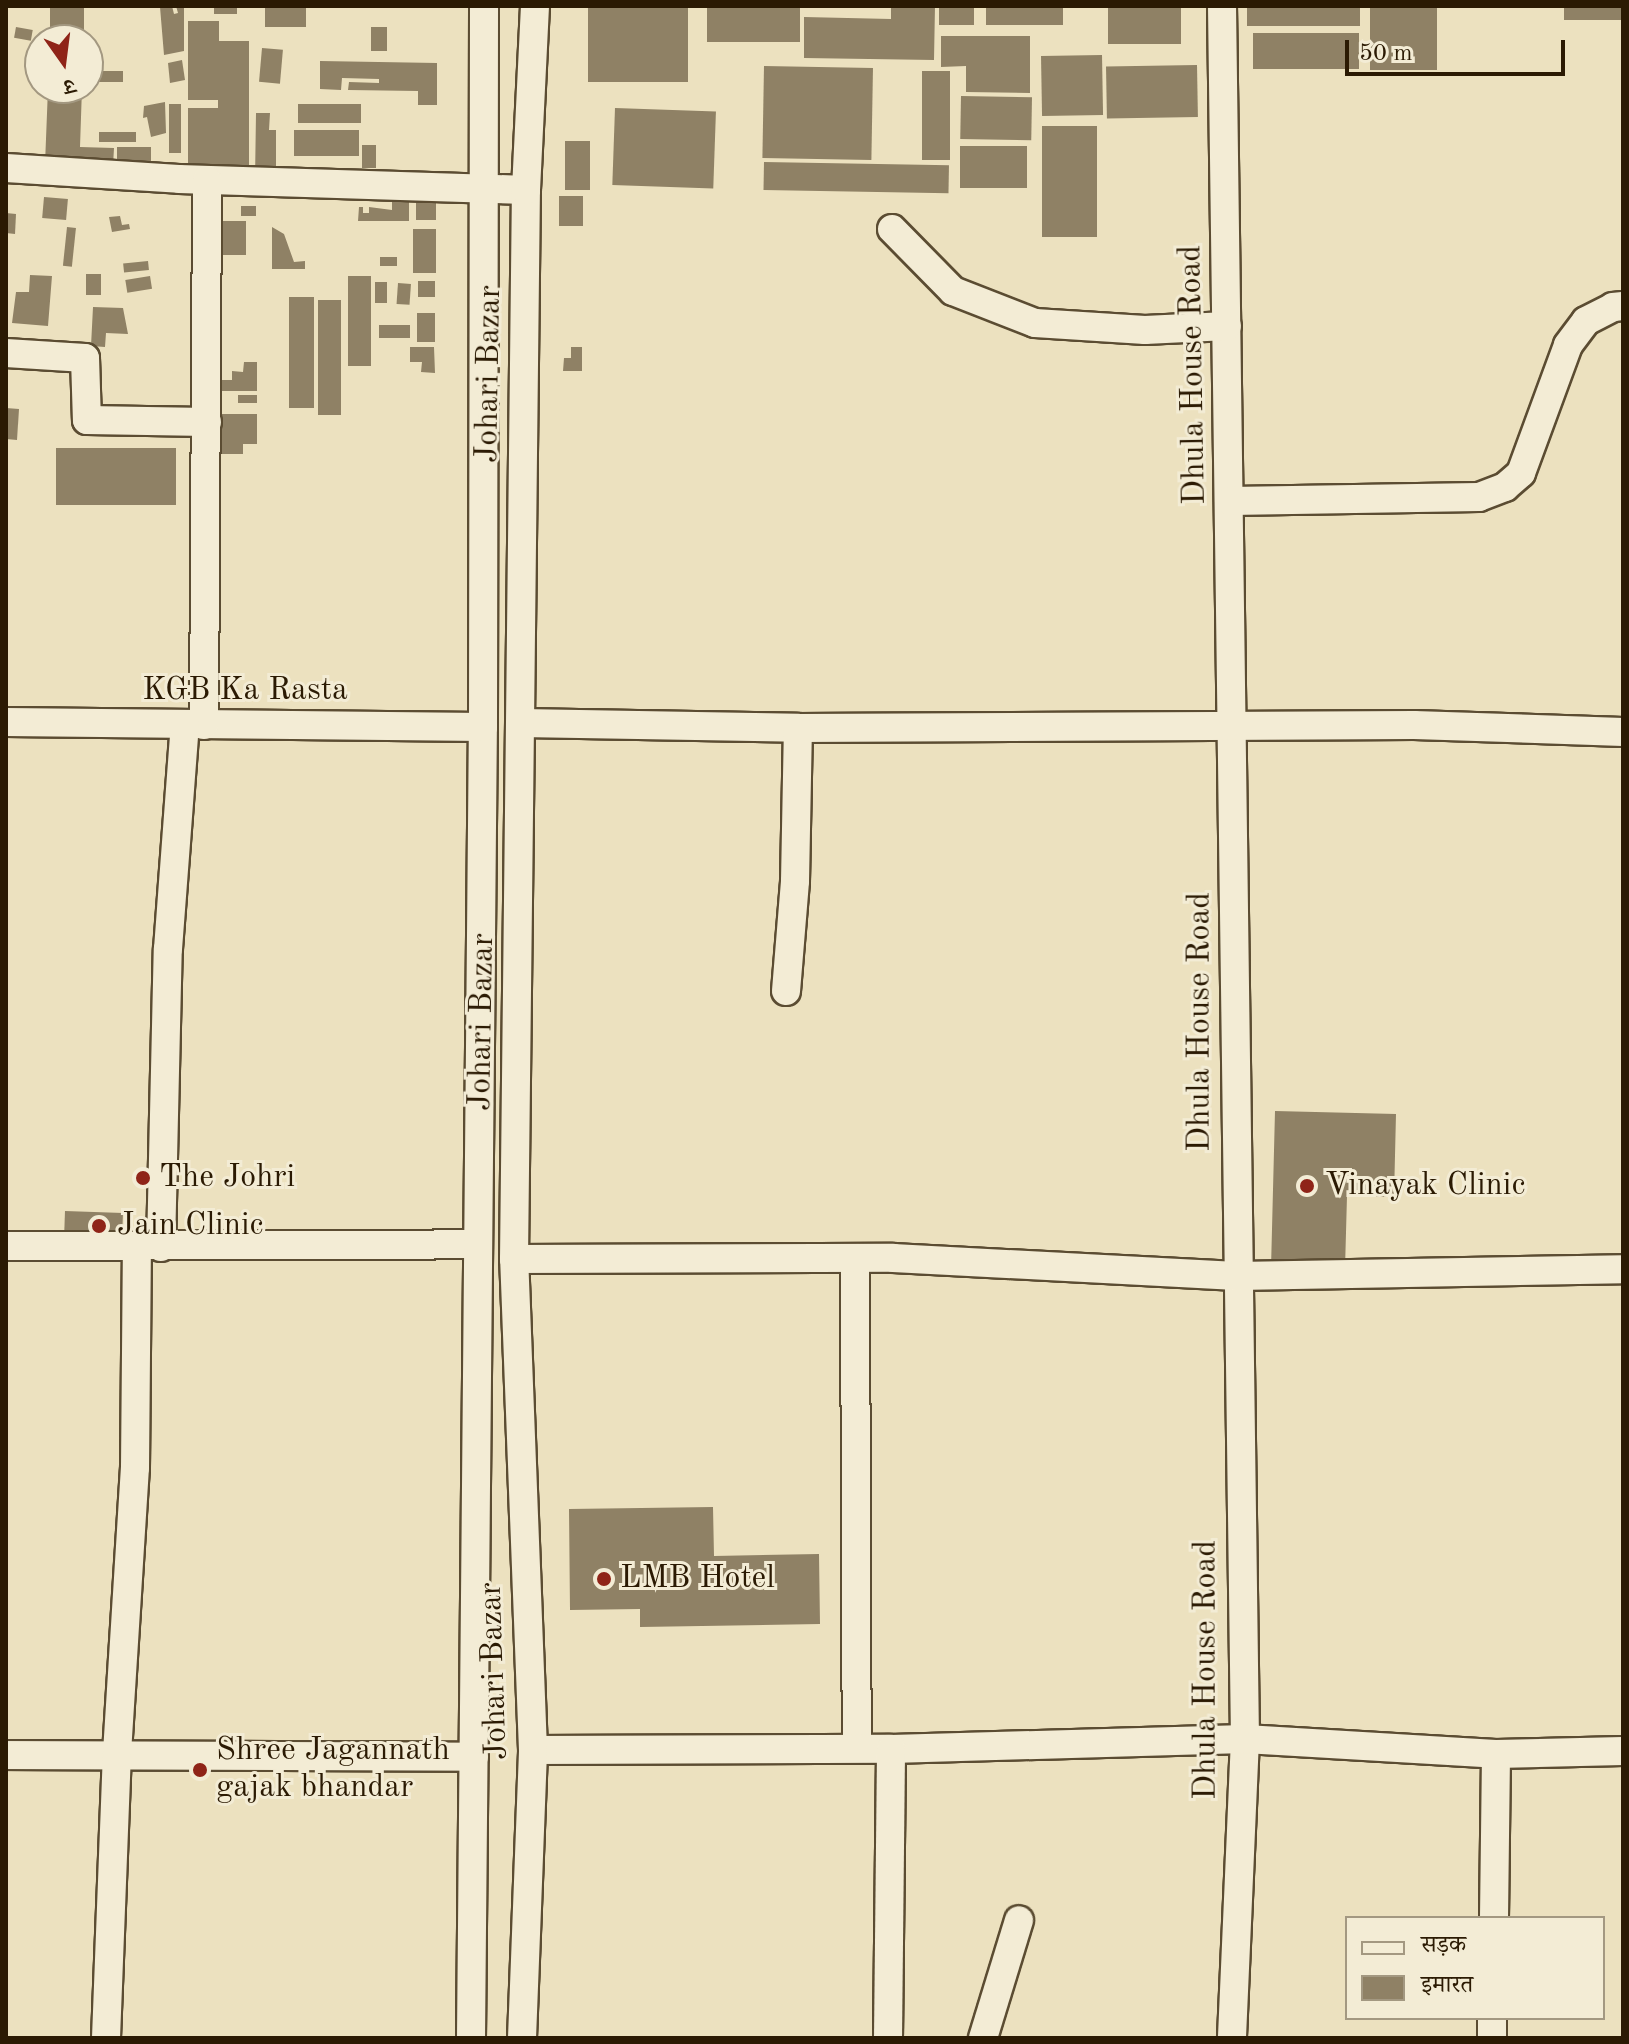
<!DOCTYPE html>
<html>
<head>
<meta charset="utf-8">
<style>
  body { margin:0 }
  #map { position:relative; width:1629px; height:2044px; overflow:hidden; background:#ece1bf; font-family:"Old Standard TT","Noto Serif Devanagari",serif }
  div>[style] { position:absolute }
  .building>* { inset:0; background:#8f8165; transform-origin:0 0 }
  .roads { filter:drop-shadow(2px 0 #5b4c32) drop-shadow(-2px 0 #5b4c32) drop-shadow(0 2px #5b4c32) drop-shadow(0 -2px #5b4c32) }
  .minor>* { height:28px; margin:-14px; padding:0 14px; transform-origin:14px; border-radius:14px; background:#f3ecd5 }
  .dots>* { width:22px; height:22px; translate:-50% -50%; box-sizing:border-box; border:4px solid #f3ecd5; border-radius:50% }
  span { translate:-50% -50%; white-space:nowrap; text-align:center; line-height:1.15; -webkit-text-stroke:6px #f3ecd5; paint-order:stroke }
  .street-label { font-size:32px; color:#2b1a03 }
  .poi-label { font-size:32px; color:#2b1a03 }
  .left { translate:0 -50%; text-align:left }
  .frame { position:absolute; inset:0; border:8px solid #2b1a03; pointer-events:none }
  .legend { position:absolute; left:1345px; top:1916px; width:260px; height:104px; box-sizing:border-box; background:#f3ecd5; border:2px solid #a39881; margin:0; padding:10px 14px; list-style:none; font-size:24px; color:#2b1a03 }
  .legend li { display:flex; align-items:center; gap:16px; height:40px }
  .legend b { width:40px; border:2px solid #a39881 }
  .north { position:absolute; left:24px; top:24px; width:80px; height:80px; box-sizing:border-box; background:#f3ecd5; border:2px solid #a39881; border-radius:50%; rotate:166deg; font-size:22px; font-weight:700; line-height:32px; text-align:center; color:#2b1a03 }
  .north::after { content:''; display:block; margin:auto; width:28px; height:36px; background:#8f2418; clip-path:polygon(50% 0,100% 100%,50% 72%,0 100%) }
  .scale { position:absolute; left:1345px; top:40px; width:220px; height:36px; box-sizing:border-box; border:4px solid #2b1a03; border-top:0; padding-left:10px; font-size:24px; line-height:28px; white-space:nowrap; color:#2b1a03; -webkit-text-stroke:6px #f3ecd5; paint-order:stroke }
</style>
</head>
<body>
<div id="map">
  <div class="building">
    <i style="left:50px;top:6px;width:34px;height:34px"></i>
    <i style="clip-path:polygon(172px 6px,174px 14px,178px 13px,176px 6px,184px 6px,184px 51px,164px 55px,160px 7px)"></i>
    <i style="left:214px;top:6px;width:23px;height:8px"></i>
    <i style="left:265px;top:6px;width:41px;height:21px"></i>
    <i style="left:588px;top:6px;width:100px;height:76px"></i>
    <i style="left:707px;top:6px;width:93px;height:36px"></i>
    <i style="clip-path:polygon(891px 6px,935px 6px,934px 60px,804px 58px,804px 17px,891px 19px)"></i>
    <i style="left:939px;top:6px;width:35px;height:19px"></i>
    <i style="left:986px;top:6px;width:77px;height:19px"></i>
    <i style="left:1108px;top:6px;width:73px;height:38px"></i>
    <i style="left:1247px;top:6px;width:113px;height:20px"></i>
    <i style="left:1370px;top:6px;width:67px;height:64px"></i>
    <i style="left:1564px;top:6px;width:59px;height:14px"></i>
    <i style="clip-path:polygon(188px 21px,219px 21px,219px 41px,249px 41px,249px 176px,188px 176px,188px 108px,218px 108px,218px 100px,188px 100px)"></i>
    <i style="left:16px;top:27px;width:17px;height:11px;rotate:10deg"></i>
    <i style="left:371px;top:27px;width:16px;height:24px"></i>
    <i style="left:1359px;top:33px;width:36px;height:106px;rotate:90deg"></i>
    <i style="clip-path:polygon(941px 36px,1030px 36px,1030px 93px,966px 92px,966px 66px,941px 67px)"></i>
    <i style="left:262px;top:48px;width:21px;height:34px;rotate:5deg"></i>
    <i style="left:1102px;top:55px;width:60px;height:61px;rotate:89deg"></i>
    <i style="clip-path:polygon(182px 60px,185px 80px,170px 83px,168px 63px)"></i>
    <i style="clip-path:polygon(320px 61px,437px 63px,437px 105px,418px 105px,418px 91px,348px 90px,349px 82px,379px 83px,379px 79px,342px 78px,341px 90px,320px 89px)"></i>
    <i style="left:1197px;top:65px;width:52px;height:91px;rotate:89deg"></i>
    <i style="left:764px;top:66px;width:109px;height:92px;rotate:1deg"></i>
    <i style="left:92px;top:71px;width:31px;height:11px"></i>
    <i style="left:922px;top:71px;width:28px;height:89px"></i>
    <i style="clip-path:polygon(48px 88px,82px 88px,80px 147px,114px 148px,113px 166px,45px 164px)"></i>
    <i style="left:961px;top:96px;width:71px;height:43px;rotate:1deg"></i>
    <i style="clip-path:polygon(165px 102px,166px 133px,151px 137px,147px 117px,143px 118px,144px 106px)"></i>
    <i style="left:169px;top:104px;width:12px;height:49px"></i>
    <i style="left:298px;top:104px;width:63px;height:19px"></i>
    <i style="left:615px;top:108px;width:101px;height:77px;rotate:2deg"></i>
    <i style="clip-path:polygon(256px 113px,270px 113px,269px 130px,276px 130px,276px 179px,255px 179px)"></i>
    <i style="left:1042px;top:126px;width:55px;height:111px"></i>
    <i style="left:359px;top:130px;width:26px;height:65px;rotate:90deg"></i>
    <i style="left:99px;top:132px;width:37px;height:10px"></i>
    <i style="left:565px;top:141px;width:25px;height:49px"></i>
    <i style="left:362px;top:145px;width:14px;height:23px"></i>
    <i style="left:1027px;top:146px;width:42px;height:67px;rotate:90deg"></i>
    <i style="left:151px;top:147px;width:23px;height:34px;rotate:90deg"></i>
    <i style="left:764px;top:162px;width:185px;height:28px;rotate:1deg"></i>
    <i style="left:436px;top:190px;width:30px;height:20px;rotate:90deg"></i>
    <i style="clip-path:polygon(392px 192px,409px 193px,409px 221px,358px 221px,359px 207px,363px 207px,363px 213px,369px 213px,369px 207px,392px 210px)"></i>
    <i style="left:583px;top:196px;width:30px;height:24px;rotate:90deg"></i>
    <i style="left:44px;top:197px;width:24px;height:21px;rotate:5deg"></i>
    <i style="left:241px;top:206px;width:15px;height:10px"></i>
    <i style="clip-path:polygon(6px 213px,16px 214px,15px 234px,6px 233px)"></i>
    <i style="clip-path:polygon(120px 216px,122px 225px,129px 224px,130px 229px,112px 232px,109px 217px)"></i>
    <i style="left:211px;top:221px;width:35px;height:34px"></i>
    <i style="left:67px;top:227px;width:9px;height:39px;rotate:6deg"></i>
    <i style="clip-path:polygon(272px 227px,284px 234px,294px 262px,305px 261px,305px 269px,272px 269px)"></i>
    <i style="left:413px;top:229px;width:23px;height:44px"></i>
    <i style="left:380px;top:257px;width:17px;height:9px"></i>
    <i style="left:148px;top:261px;width:9px;height:25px;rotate:84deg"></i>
    <i style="left:86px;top:274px;width:15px;height:21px"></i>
    <i style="clip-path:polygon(30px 275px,52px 276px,48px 326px,12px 323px,16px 292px,29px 292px)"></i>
    <i style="left:150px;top:276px;width:13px;height:25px;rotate:81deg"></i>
    <i style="left:348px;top:276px;width:23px;height:90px"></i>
    <i style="left:418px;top:281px;width:17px;height:16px"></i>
    <i style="left:375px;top:282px;width:12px;height:21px"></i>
    <i style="left:398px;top:283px;width:13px;height:21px;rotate:4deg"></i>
    <i style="left:289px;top:297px;width:25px;height:111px"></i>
    <i style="left:318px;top:300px;width:23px;height:115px"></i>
    <i style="clip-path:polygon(93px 307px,123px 308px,128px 334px,106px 333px,105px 347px,91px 346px)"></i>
    <i style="left:417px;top:313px;width:18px;height:29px"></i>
    <i style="left:379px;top:325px;width:31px;height:13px"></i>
    <i style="clip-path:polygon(410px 347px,434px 347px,435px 373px,421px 372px,422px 362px,410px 362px)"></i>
    <i style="clip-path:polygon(571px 347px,582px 347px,582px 371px,563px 371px,564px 358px,571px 358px)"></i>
    <i style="clip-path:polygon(244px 362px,257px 362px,257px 391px,219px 391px,219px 380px,232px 380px,232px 371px,243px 372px)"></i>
    <i style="left:238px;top:395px;width:19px;height:8px"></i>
    <i style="clip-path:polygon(6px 408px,19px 409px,17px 440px,6px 439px)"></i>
    <i style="clip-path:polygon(216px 414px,257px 414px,257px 444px,243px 444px,243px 454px,216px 454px)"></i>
    <i style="left:56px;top:448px;width:120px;height:57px"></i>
    <i style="clip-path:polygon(1275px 1111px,1396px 1114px,1394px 1197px,1347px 1196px,1345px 1269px,1271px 1268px)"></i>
    <i style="left:65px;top:1211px;width:58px;height:30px;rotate:2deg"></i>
    <i style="clip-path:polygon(713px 1507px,714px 1556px,819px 1554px,820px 1624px,640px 1627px,640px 1609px,570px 1610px,569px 1509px)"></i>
  </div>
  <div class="roads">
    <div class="minor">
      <i style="left:1222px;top:6px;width:1733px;rotate:89.24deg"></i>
      <i style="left:1245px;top:1739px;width:299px;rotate:92.5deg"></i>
      <i style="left:6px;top:168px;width:173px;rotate:3.6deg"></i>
      <i style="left:179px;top:179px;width:347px;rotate:1.8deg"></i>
      <i style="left:892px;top:229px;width:87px;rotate:45.5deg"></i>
      <i style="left:953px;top:291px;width:88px;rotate:21.3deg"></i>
      <i style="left:1035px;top:323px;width:110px;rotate:3.6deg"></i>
      <i style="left:1145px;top:330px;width:82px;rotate:-2.8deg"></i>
      <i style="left:6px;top:353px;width:79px;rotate:3.6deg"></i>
      <i style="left:85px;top:358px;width:62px;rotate:88.2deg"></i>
      <i style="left:87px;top:420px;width:120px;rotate:1deg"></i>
      <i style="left:1230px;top:501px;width:249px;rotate:-0.9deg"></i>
      <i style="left:1479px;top:497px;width:28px;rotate:-21deg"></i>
      <i style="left:1505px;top:487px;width:21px;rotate:-41deg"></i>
      <i style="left:1521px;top:473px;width:136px;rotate:-69.8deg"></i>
      <i style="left:1568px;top:345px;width:30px;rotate:-53deg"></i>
      <i style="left:1586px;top:321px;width:30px;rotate:-27deg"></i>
      <i style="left:1613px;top:307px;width:10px;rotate:-6deg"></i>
      <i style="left:6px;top:722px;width:477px;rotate:0.6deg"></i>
      <i style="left:521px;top:723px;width:277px;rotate:1deg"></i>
      <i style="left:798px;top:728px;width:616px;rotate:-0.28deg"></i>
      <i style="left:1414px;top:725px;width:209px;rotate:1.9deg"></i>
      <i style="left:204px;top:725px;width:545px;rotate:-89.68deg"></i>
      <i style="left:786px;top:991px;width:110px;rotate:-85.3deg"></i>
      <i style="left:795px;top:881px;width:153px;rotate:-88.9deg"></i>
      <i style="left:6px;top:1246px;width:472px;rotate:-0.2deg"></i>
      <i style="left:161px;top:1247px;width:298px;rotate:-88.7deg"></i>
      <i style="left:168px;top:949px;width:225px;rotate:-85.7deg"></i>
      <i style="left:855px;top:1258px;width:489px;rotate:89.8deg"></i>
      <i style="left:514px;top:1259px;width:379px;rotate:-0.2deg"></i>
      <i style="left:893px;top:1258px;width:344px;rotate:3deg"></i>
      <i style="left:1237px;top:1276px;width:386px;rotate:-1deg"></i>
      <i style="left:533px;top:1750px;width:358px;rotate:-0.2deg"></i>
      <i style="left:891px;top:1749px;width:354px;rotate:-1.6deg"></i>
      <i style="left:1245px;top:1739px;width:251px;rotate:3.4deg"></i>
      <i style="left:1496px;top:1754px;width:127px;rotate:-1.4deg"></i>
      <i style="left:6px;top:1755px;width:468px;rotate:0.2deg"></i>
      <i style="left:1494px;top:1918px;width:164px;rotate:-89.3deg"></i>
      <i style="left:106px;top:2038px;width:285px;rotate:-87.8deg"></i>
      <i style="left:117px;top:1753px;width:286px;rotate:-86.4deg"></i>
      <i style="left:135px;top:1468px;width:221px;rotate:-89.5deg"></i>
      <i style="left:471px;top:2038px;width:1311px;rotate:-89.48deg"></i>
      <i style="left:483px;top:727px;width:721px;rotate:-89.92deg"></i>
      <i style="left:522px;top:2038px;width:288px;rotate:-87.8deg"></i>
      <i style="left:533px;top:1750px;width:491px;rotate:-92.2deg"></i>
      <i style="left:514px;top:1259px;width:1069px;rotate:-89.36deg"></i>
      <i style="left:526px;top:190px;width:184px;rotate:-87.2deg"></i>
      <i style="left:888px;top:2038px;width:289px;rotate:-89.4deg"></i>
      <i style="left:983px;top:2038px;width:123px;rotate:-73deg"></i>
      <i style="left:1492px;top:2038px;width:20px;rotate:-90deg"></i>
    </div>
  </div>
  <div class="dots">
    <i style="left:143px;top:1178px;background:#8f2418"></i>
    <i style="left:1307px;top:1186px;background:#8f2418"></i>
    <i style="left:99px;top:1226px;background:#8f2418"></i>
    <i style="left:604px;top:1579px;background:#8f2418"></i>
    <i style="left:200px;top:1770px;background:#8f2418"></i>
  </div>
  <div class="street-label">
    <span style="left:490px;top:374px;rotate:-89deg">Johari Bazar</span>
    <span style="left:1194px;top:375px;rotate:-91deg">Dhula House Road</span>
    <span style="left:245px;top:691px">KGB Ka Rasta</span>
    <span style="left:483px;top:1022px;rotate:-89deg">Johari Bazar</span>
    <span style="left:1201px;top:1022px;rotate:-90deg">Dhula House Road</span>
    <span style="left:1207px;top:1670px;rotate:-90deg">Dhula House Road</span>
    <span style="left:495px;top:1671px;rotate:-92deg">Johari Bazar</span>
  </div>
  <div class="poi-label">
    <span class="left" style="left:159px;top:1178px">The Johri</span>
    <span class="left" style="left:1325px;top:1186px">Vinayak Clinic</span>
    <span class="left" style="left:117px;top:1226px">Jain Clinic</span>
    <span class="left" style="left:620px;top:1579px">LMB Hotel</span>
    <span class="left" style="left:216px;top:1770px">Shree Jagannath<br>gajak bhandar</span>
  </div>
  <div class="frame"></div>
  <ul class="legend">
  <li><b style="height:10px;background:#f3ecd5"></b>सड़क</li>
  <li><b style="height:22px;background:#8f8165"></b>इमारत</li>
  </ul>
  <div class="north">उ</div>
  <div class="scale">50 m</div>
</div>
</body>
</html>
